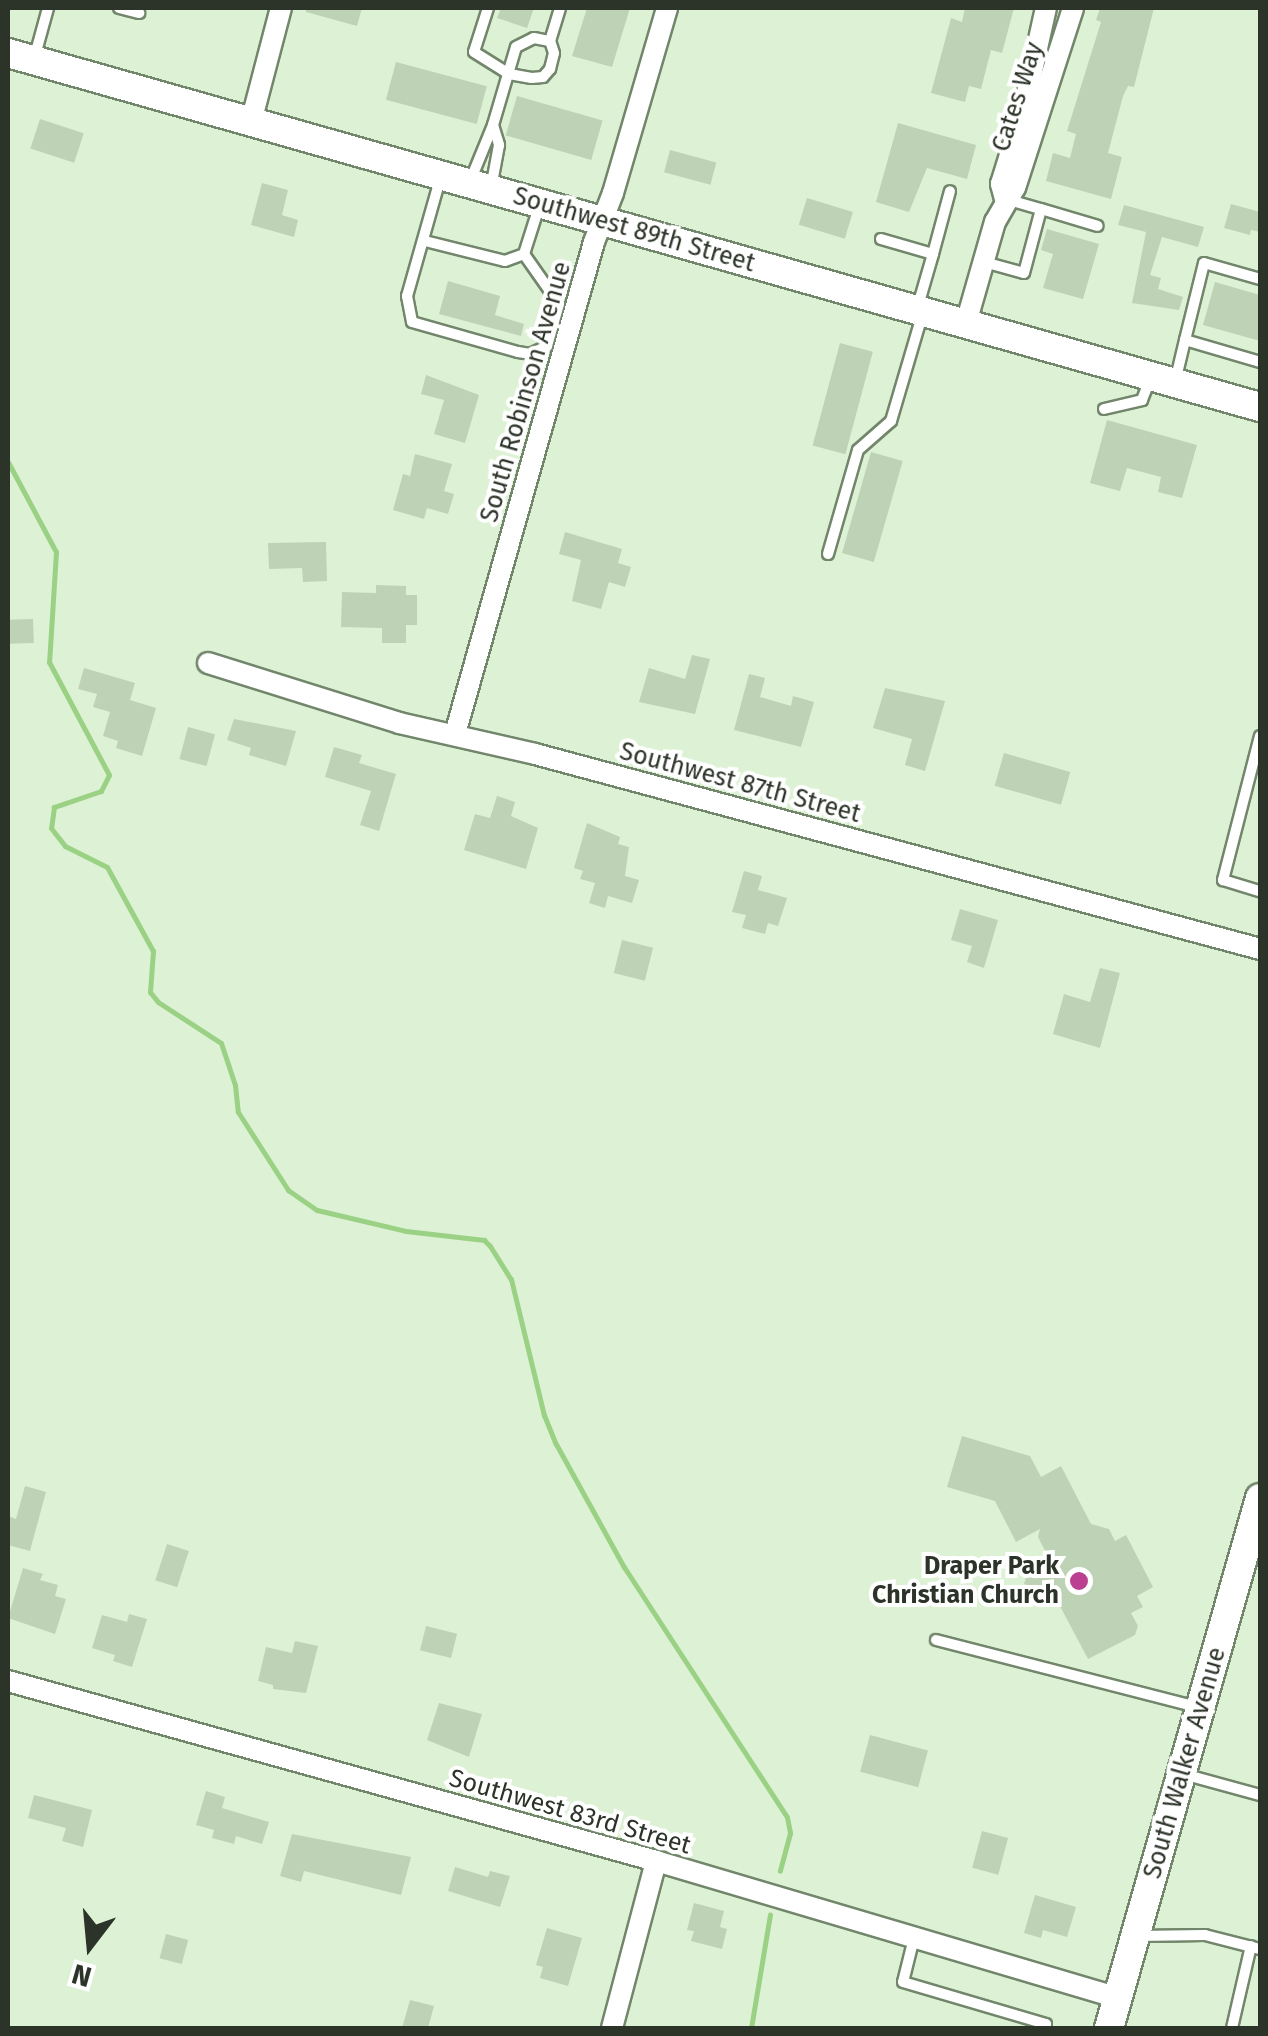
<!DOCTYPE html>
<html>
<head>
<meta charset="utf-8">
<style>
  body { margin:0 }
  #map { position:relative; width:1268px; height:2036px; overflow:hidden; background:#ddf2d5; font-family:"Fira Sans",sans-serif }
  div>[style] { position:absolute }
  .stream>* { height:5px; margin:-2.5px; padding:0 2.5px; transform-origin:2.5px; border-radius:2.5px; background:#9ad184 }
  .building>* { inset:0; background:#bed3b6; transform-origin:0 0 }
  .roads { filter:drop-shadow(2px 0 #72866b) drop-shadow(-2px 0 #72866b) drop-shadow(0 2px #72866b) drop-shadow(0 -2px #72866b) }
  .service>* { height:10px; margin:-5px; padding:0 5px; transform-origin:5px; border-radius:5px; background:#fff }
  .minor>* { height:20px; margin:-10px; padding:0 10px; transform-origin:10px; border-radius:10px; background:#fff }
  .secondary>* { height:28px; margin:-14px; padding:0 14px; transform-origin:14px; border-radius:14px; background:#fff }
  .dots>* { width:28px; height:28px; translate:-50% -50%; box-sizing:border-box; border:5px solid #fff; border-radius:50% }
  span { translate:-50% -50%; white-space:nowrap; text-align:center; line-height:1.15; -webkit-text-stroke:8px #fff; paint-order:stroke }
  .street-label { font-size:25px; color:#2c3429 }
  .poi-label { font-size:25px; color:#2c3429; font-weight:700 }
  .right { translate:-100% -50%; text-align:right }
  .frame { position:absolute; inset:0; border:10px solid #2c3429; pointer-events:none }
  .north { position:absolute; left:40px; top:1896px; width:100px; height:100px; -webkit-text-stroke:8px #fff; paint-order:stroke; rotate:196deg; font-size:28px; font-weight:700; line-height:40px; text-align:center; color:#2c3429 }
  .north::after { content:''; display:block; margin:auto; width:35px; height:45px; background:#2c3429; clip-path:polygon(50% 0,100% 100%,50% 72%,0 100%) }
</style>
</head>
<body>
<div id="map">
  <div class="stream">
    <i style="left:8px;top:462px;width:102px;rotate:61.9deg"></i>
    <i style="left:56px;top:552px;width:110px;rotate:93.6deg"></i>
    <i style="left:49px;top:662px;width:128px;rotate:62deg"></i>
    <i style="left:109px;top:775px;width:18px;rotate:117deg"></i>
    <i style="left:101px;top:791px;width:50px;rotate:161.2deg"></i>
    <i style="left:54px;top:807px;width:21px;rotate:98deg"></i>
    <i style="left:51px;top:828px;width:23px;rotate:52deg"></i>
    <i style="left:65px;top:846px;width:47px;rotate:26.6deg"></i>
    <i style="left:107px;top:867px;width:96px;rotate:61.3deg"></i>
    <i style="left:153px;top:951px;width:41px;rotate:94.2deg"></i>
    <i style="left:150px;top:992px;width:13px;rotate:51deg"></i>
    <i style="left:158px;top:1002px;width:75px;rotate:33.1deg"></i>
    <i style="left:221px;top:1043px;width:44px;rotate:71.6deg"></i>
    <i style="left:235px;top:1085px;width:27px;rotate:84deg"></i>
    <i style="left:238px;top:1112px;width:93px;rotate:57.3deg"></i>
    <i style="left:288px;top:1190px;width:35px;rotate:35deg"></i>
    <i style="left:317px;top:1210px;width:91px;rotate:13.3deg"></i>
    <i style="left:406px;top:1231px;width:79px;rotate:6.6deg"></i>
    <i style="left:484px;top:1240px;width:8px;rotate:45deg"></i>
    <i style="left:490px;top:1246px;width:39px;rotate:58deg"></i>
    <i style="left:511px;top:1279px;width:140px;rotate:76.4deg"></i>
    <i style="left:544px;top:1415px;width:31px;rotate:68deg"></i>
    <i style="left:556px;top:1444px;width:141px;rotate:61.1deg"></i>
    <i style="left:624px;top:1567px;width:298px;rotate:56.9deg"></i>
    <i style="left:787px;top:1817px;width:16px;rotate:79deg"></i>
    <i style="left:790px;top:1833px;width:39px;rotate:105deg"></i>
    <i style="left:751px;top:2028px;width:115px;rotate:-80.5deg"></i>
  </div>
  <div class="building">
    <i style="clip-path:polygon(306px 8px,362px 8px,357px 26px,306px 12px)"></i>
    <i style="clip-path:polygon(501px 8px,534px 8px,527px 28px,497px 18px)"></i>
    <i style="clip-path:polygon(587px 8px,630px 8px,612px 67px,572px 56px)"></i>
    <i style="clip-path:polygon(965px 8px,1014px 8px,1002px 53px,991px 50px,981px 89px,969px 86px,965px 102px,931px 93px,951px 18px,962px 22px)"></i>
    <i style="clip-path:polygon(1100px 8px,1154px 8px,1134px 87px,1128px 86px,1123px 96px,1108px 153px,1122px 157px,1111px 199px,1046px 181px,1053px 153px,1070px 158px,1076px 134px,1067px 131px,1101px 22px,1096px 20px)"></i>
    <i style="left:396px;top:62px;width:94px;height:39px;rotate:15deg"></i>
    <i style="left:517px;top:96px;width:89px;height:41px;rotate:16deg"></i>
    <i style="left:40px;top:119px;width:46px;height:31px;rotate:18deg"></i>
    <i style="clip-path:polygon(898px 123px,976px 145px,967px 179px,927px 168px,909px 212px,876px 202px)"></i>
    <i style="left:670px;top:150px;width:48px;height:23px;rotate:15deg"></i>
    <i style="clip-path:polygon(262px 183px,288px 190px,282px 215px,298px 220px,294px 237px,251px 225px)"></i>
    <i style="left:807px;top:198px;width:48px;height:28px;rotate:17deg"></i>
    <i style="clip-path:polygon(1231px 204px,1260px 212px,1260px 232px,1251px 230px,1250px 235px,1224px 228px)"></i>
    <i style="clip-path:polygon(1124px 205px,1204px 227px,1198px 247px,1162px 237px,1150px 275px,1161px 278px,1158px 289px,1183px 297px,1179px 310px,1132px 303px,1146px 232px,1118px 225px)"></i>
    <i style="clip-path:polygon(1047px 229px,1099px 244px,1083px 299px,1043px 288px,1053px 254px,1041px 250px)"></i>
    <i style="clip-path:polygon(448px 281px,500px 296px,495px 315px,524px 324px,521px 336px,439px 314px)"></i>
    <i style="clip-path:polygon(1215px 282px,1260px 295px,1260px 341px,1203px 325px)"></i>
    <i style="left:840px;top:343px;width:34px;height:106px;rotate:15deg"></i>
    <i style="clip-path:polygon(426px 375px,479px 395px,465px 443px,434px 434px,444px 400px,421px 394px)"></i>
    <i style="clip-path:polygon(1107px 420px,1197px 445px,1182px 498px,1158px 492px,1161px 477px,1127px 468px,1120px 491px,1090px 483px)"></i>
    <i style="left:871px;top:452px;width:33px;height:105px;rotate:16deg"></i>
    <i style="clip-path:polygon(415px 454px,452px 464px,444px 491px,454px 494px,448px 514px,427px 508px,424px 519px,393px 510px,403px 474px,410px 476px)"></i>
    <i style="clip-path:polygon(565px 532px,622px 549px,618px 563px,631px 567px,625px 587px,609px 582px,601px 609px,572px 601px,581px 560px,559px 554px)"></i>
    <i style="clip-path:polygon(326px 542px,327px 581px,303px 582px,302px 568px,269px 569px,268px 543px)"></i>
    <i style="clip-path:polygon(376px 585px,406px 586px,406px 595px,417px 595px,417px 625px,406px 625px,406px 643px,382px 643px,382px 628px,341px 627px,342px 592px,376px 593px)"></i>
    <i style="left:33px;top:619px;width:24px;height:25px;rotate:88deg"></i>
    <i style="clip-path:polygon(692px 655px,710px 659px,695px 714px,639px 702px,649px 668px,685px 679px)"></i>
    <i style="clip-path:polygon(84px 668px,135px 683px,130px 700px,156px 708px,142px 756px,116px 748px,118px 741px,103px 736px,110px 712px,93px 707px,97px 694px,78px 689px)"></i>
    <i style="clip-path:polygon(749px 674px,765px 678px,760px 697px,791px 706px,793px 696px,814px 702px,801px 747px,734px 730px)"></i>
    <i style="clip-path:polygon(885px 688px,945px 701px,925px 771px,905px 765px,912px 739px,873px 728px)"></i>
    <i style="clip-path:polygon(234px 719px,296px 731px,286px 766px,249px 755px,251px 748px,227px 740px)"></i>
    <i style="left:188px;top:727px;width:28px;height:33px;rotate:15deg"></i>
    <i style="clip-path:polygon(334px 747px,362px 755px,359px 763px,396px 774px,379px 831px,360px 825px,371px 791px,325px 777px)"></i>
    <i style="left:1004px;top:753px;width:69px;height:34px;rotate:16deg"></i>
    <i style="clip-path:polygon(497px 796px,515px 802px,511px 816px,538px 828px,526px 869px,464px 850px,475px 814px,490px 818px)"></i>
    <i style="clip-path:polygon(587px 823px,620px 837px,618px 844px,629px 847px,625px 876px,639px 880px,632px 903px,608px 896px,605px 908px,589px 903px,595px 883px,580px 879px,583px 871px,574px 868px)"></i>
    <i style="clip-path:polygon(744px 871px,762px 876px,758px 890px,787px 898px,778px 926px,768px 923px,765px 934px,742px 928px,746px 915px,732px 912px)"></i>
    <i style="clip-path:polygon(960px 909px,998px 920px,984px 968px,967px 962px,972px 946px,951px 940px)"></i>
    <i style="left:622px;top:940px;width:32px;height:34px;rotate:14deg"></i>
    <i style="clip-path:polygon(1100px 968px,1120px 973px,1100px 1048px,1053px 1034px,1064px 994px,1090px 1002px)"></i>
    <i style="clip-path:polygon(962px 1436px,1030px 1456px,1041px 1477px,1061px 1466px,1091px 1524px,1109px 1529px,1115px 1541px,1126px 1535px,1153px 1587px,1137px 1596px,1143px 1607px,1131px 1613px,1138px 1626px,1135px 1635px,1088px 1659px,1053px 1593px,1024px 1584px,1030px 1565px,1056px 1572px,1038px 1537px,1040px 1529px,1016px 1542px,995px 1501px,947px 1487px)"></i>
    <i style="clip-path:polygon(25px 1486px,46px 1492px,30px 1551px,8px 1545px,8px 1516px,16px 1519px)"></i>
    <i style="left:167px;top:1544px;width:23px;height:38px;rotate:18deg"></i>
    <i style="clip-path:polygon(23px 1568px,43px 1574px,40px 1580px,58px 1585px,55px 1596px,66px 1599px,55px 1634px,8px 1618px)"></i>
    <i style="clip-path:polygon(129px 1614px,147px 1619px,132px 1667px,113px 1661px,115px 1655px,92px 1648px,102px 1615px,127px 1622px)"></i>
    <i style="left:426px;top:1626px;width:32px;height:25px;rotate:14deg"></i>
    <i style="clip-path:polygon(295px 1641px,318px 1646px,306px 1693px,273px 1689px,273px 1685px,258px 1681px,266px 1647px,292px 1653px)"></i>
    <i style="clip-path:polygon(439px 1703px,482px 1714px,469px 1757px,427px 1740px)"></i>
    <i style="left:870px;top:1735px;width:60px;height:38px;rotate:15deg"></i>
    <i style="clip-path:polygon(206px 1791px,225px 1797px,222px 1808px,269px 1822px,262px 1844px,236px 1836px,234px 1844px,212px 1838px,214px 1830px,196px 1825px)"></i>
    <i style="clip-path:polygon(34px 1795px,92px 1810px,83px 1847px,62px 1841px,66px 1828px,28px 1818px)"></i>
    <i style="left:982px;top:1831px;width:27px;height:38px;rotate:15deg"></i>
    <i style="clip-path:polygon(292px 1834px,411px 1857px,401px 1895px,304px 1871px,301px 1882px,280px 1876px)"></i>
    <i style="clip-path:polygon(455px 1867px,488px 1877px,490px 1871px,510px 1876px,500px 1907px,448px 1891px)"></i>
    <i style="clip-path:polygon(1035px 1895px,1076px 1907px,1067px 1937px,1043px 1930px,1041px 1938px,1024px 1933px)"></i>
    <i style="clip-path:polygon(694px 1903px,724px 1911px,720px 1927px,727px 1929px,722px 1949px,691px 1941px,694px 1931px,687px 1930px)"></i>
    <i style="clip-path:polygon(547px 1928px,582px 1938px,568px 1986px,540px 1978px,543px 1967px,536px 1965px)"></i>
    <i style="left:166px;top:1934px;width:23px;height:25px;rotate:15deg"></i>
    <i style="clip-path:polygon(410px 2000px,434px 2006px,428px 2028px,402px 2028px)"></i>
  </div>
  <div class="roads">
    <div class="service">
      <i style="left:119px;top:8px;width:21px;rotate:14deg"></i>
      <i style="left:488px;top:8px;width:46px;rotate:107.7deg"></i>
      <i style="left:474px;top:52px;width:41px;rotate:32.2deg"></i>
      <i style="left:509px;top:74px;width:23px;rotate:10deg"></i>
      <i style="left:532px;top:78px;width:11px;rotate:-5deg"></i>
      <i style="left:543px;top:77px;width:11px;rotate:-49deg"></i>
      <i style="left:550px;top:69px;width:16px;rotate:-76deg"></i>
      <i style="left:554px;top:53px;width:13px;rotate:-108deg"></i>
      <i style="left:550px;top:41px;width:34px;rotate:-73deg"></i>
      <i style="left:34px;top:59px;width:53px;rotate:-74.6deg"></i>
      <i style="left:493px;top:125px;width:81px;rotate:-73.6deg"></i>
      <i style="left:516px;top:47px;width:20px;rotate:-27deg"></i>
      <i style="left:534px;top:38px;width:16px;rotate:11deg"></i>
      <i style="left:441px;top:176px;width:125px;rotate:105.8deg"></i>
      <i style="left:407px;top:296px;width:26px;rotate:79deg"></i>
      <i style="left:412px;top:322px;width:110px;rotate:15.8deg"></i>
      <i style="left:518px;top:352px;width:12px;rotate:9deg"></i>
      <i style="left:530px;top:354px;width:19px;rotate:-25deg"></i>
      <i style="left:547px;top:346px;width:44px;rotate:-74.1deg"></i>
      <i style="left:559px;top:304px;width:61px;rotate:-125deg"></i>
      <i style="left:524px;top:254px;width:49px;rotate:-72.3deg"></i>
      <i style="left:471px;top:179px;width:58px;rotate:-67.8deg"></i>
      <i style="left:493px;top:125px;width:21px;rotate:73deg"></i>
      <i style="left:499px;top:145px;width:44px;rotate:100.5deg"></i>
      <i style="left:1009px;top:200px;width:33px;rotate:16deg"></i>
      <i style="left:881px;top:239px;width:54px;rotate:16.1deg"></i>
      <i style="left:933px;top:254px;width:57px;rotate:106.2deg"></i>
      <i style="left:425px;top:241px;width:82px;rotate:14deg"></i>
      <i style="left:505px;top:261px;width:20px;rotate:-20deg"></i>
      <i style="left:933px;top:254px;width:65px;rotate:-74.9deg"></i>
      <i style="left:984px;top:262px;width:41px;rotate:15.4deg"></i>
      <i style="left:1024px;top:273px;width:66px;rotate:-75.1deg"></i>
      <i style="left:1041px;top:209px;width:59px;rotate:16.6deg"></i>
      <i style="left:1185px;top:340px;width:79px;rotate:-76.1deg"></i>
      <i style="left:1204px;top:263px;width:58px;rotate:15.9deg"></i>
      <i style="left:1175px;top:382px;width:43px;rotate:-76.6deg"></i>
      <i style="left:1185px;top:340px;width:78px;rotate:16.3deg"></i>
      <i style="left:1104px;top:409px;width:39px;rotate:-13deg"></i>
      <i style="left:1142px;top:400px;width:25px;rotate:-69deg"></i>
      <i style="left:828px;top:554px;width:108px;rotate:-73.9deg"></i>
      <i style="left:858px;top:450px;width:44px;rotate:-41.3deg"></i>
      <i style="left:891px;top:421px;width:114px;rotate:-73.6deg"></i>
      <i style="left:1260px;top:736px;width:149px;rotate:104.4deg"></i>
      <i style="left:1223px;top:880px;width:39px;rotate:17deg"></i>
      <i style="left:936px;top:1640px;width:273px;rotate:14.4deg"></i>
      <i style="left:1183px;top:1774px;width:80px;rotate:15.3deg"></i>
      <i style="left:1137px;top:1936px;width:68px;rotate:-0.8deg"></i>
      <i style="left:1205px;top:1935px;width:57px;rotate:14.3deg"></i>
      <i style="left:914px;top:1938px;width:45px;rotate:104deg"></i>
      <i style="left:903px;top:1982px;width:149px;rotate:16.4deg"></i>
      <i style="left:1046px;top:2024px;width:4px;rotate:104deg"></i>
      <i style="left:1232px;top:2028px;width:84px;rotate:-77deg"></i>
    </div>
    <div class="minor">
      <i style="left:251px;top:122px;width:118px;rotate:-75.3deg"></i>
      <i style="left:1005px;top:199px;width:16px;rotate:-105deg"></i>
      <i style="left:1001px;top:184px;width:71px;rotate:-72.8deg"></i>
      <i style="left:1022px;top:116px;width:111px;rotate:-77.5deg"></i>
      <i style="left:966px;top:323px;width:105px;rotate:-74deg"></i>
      <i style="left:995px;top:222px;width:39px;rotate:-60deg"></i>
      <i style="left:1015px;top:188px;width:189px;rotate:-72.1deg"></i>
      <i style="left:208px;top:663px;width:200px;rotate:17.4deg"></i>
      <i style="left:399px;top:723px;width:139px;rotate:12.8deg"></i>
      <i style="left:535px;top:754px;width:751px;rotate:15.05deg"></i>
      <i style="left:455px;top:734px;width:511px;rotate:-74.22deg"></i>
      <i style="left:594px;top:242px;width:53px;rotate:-68.8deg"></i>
      <i style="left:613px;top:193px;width:193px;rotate:-73.7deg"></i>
      <i style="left:8px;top:1681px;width:673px;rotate:15.52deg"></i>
      <i style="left:656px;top:1861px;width:482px;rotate:16.5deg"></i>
      <i style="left:612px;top:2028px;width:173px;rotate:-75.2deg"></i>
    </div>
    <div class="secondary">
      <i style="left:8px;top:53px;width:1301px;rotate:15.79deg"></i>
      <i style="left:1109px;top:2028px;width:551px;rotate:-74.1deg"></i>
    </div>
  </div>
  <div class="dots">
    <i style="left:1079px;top:1581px;background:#bb4092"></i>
  </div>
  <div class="street-label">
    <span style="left:1018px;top:97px;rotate:-72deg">Cates Way</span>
    <span style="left:634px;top:230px;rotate:16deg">Southwest 89th Street</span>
    <span style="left:526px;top:392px;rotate:-74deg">South Robinson Avenue</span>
    <span style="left:740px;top:783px;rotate:15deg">Southwest 87th Street</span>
    <span style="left:1185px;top:1763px;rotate:-74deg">South Walker Avenue</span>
    <span style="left:570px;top:1812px;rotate:16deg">Southwest 83rd Street</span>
  </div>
  <div class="poi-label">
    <span class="right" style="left:1059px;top:1581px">Draper Park<br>Christian Church</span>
  </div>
  <div class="frame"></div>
  <div class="north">N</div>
</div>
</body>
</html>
